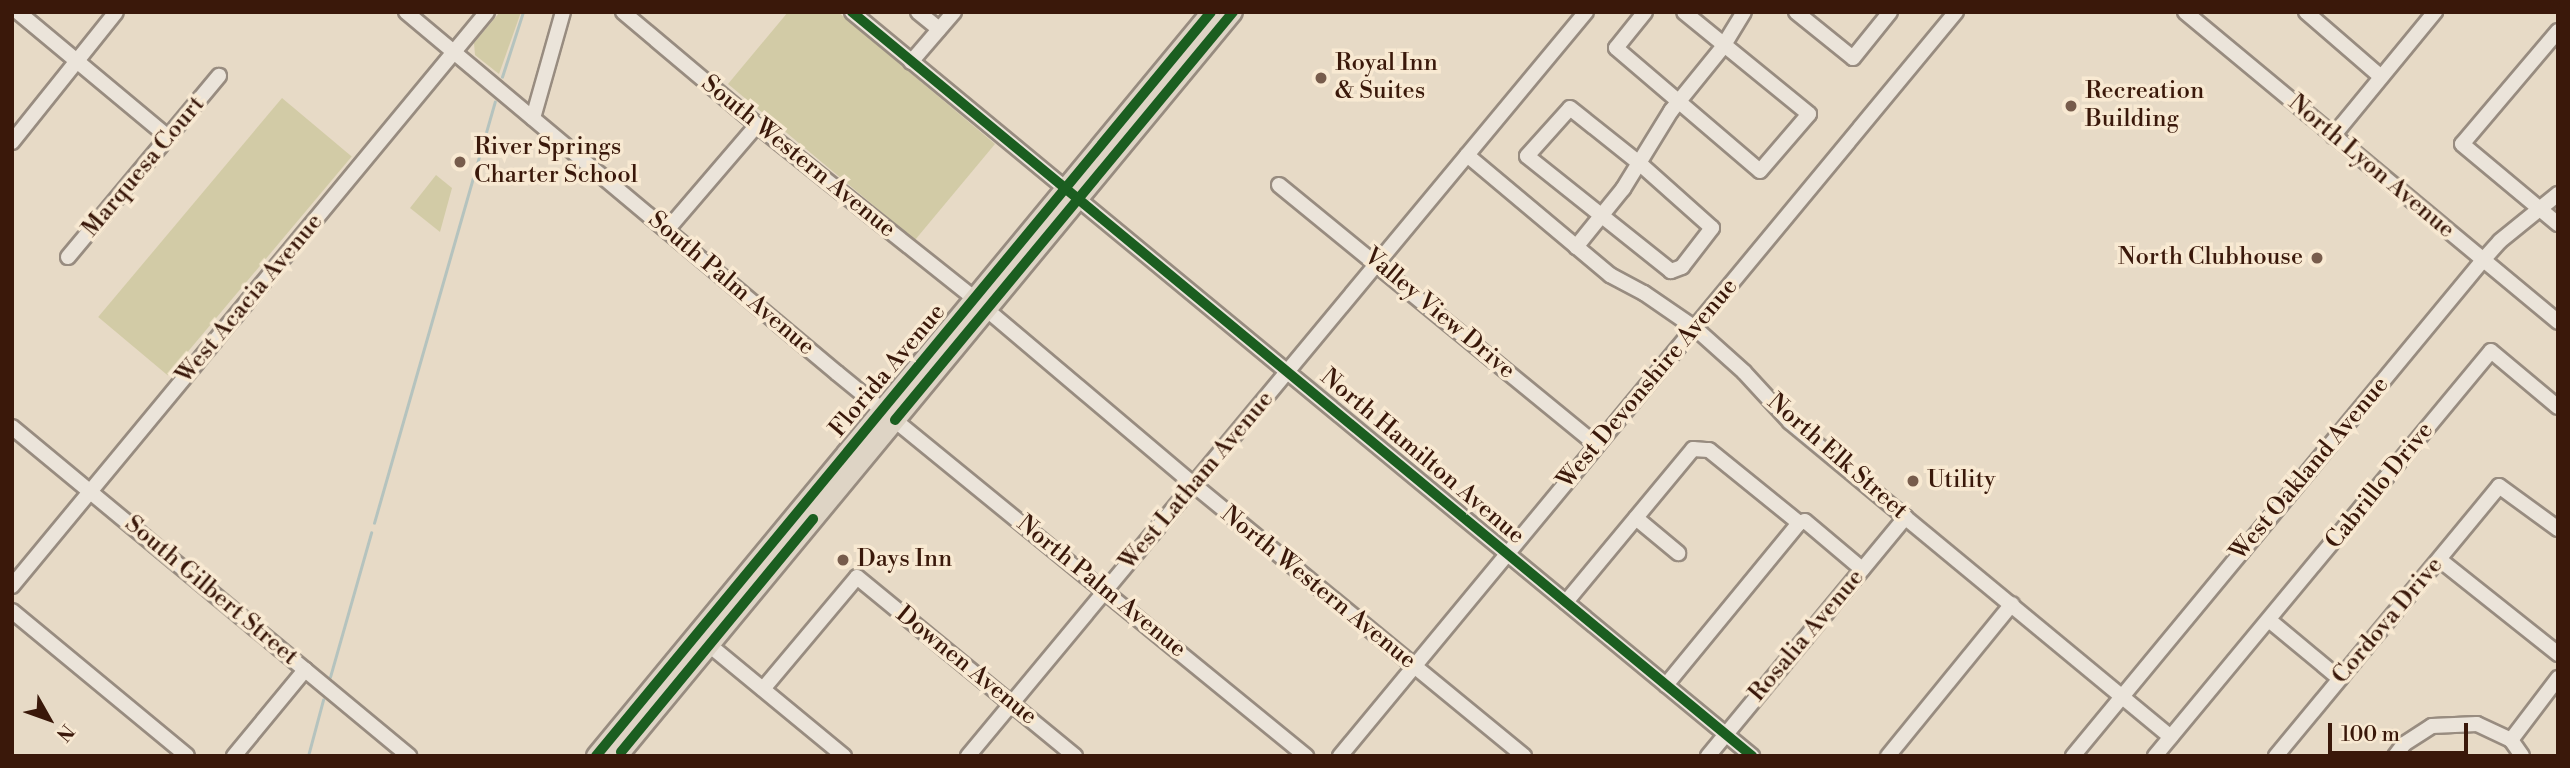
<!DOCTYPE html>
<html>
<head>
<meta charset="utf-8">
<style>
  body { margin:0 }
  #map { position:relative; width:2570px; height:768px; overflow:hidden; background:#e7dac6; font-family:"Libre Bodoni",serif }
  div>[style] { position:absolute }
  .green>* { inset:0; background:#d2cba6; transform-origin:0 0 }
  .stream>* { height:2.5px; margin:-1.25px; padding:0 1.25px; transform-origin:1.25px; border-radius:1.25px; background:#b5c3be }
  .roads { filter:drop-shadow(2px 0 #988c80) drop-shadow(-2px 0 #988c80) drop-shadow(0 2px #988c80) drop-shadow(0 -2px #988c80) }
  .minor>* { height:14px; margin:-7px; padding:0 7px; transform-origin:7px; border-radius:7px; background:#ebe4da }
  .major>* { height:18px; margin:-9px; padding:0 9px; transform-origin:9px; border-radius:9px; background:#ded4c5 }
  .cycleway>* { height:10px; margin:-5px; padding:0 5px; transform-origin:5px; border-radius:5px; background:#1b5e20 }
  .dots>* { width:19px; height:19px; translate:-50% -50%; box-sizing:border-box; border:4px solid #f8e9d2; border-radius:50% }
  span { translate:-50% -50%; white-space:nowrap; text-align:center; line-height:1.15; -webkit-text-stroke:7px #f8e9d2; paint-order:stroke }
  .poi-label { font-size:24px; color:#3a180a }
  .left { translate:0 -50%; text-align:left }
  .right { translate:-100% -50%; text-align:right }
  .street-label { font-size:24px; color:#3a180a }
  .frame { position:absolute; inset:0; border:14px solid #3a180a; pointer-events:none }
  .north { position:absolute; left:14px; top:684px; width:70px; height:70px; -webkit-text-stroke:5px #f8e9d2; paint-order:stroke; rotate:130deg; font-size:19px; font-weight:700; line-height:28px; text-align:center; color:#3a180a }
  .north::after { content:''; display:block; margin:auto; width:24px; height:32px; background:#3a180a; clip-path:polygon(50% 0,100% 100%,50% 72%,0 100%) }
  .scale { position:absolute; left:2328px; top:723px; width:140px; height:32px; box-sizing:border-box; border:4px solid #3a180a; border-top:0; padding-left:9px; font-size:21px; line-height:24px; white-space:nowrap; color:#3a180a; -webkit-text-stroke:5px #f8e9d2; paint-order:stroke }
</style>
</head>
<body>
<div id="map">
  <div class="green">
    <i style="clip-path:polygon(500px 12px,521px 12px,499px 74px,475px 55px,474px 43px)"></i>
    <i style="clip-path:polygon(788px 12px,838px 12px,995px 144px,915px 240px,728px 84px)"></i>
    <i style="left:282px;top:98px;width:91px;height:286px;rotate:40deg"></i>
    <i style="clip-path:polygon(436px 175px,452px 188px,440px 232px,410px 208px)"></i>
  </div>
  <div class="stream">
    <i style="left:502px;top:77px;width:68px;rotate:-72.1deg"></i>
    <i style="left:374px;top:523px;width:438px;rotate:-74deg"></i>
    <i style="left:330px;top:677px;width:150px;rotate:-74.1deg"></i>
    <i style="left:308px;top:756px;width:58px;rotate:-75deg"></i>
  </div>
  <div class="roads">
    <div class="minor">
      <i style="left:18px;top:12px;width:195px;rotate:39.8deg"></i>
      <i style="left:406px;top:12px;width:562px;rotate:39.95deg"></i>
      <i style="left:837px;top:373px;width:606px;rotate:39.24deg"></i>
      <i style="left:623px;top:12px;width:175px;rotate:40.1deg"></i>
      <i style="left:757px;top:125px;width:279px;rotate:38.6deg"></i>
      <i style="left:852px;top:12px;width:1168px;rotate:39.58deg"></i>
      <i style="left:918px;top:12px;width:27px;rotate:39deg"></i>
      <i style="left:1645px;top:12px;width:46px;rotate:128.9deg"></i>
      <i style="left:1616px;top:48px;width:189px;rotate:40.5deg"></i>
      <i style="left:1760px;top:171px;width:75px;rotate:-49.3deg"></i>
      <i style="left:1809px;top:114px;width:161px;rotate:-140.8deg"></i>
      <i style="left:1796px;top:12px;width:73px;rotate:38.9deg"></i>
      <i style="left:1853px;top:58px;width:59px;rotate:-51.2deg"></i>
      <i style="left:2185px;top:12px;width:485px;rotate:39.7deg"></i>
      <i style="left:2306px;top:12px;width:99px;rotate:40.9deg"></i>
      <i style="left:2558px;top:31px;width:148px;rotate:130.3deg"></i>
      <i style="left:2462px;top:144px;width:125px;rotate:39.8deg"></i>
      <i style="left:911px;top:62px;width:66px;rotate:-49.3deg"></i>
      <i style="left:1570px;top:108px;width:87px;rotate:38.5deg"></i>
      <i style="left:1638px;top:162px;width:99px;rotate:41.7deg"></i>
      <i style="left:1712px;top:228px;width:49px;rotate:127.6deg"></i>
      <i style="left:1682px;top:267px;width:12px;rotate:160deg"></i>
      <i style="left:1671px;top:271px;width:184px;rotate:-141.4deg"></i>
      <i style="left:1527px;top:156px;width:64px;rotate:-48.1deg"></i>
      <i style="left:533px;top:118px;width:110px;rotate:-74.2deg"></i>
      <i style="left:2333px;top:136px;width:161px;rotate:-50.6deg"></i>
      <i style="left:12px;top:142px;width:166px;rotate:-51.3deg"></i>
      <i style="left:1467px;top:155px;width:187px;rotate:40deg"></i>
      <i style="left:1610px;top:275px;width:38px;rotate:28deg"></i>
      <i style="left:1644px;top:293px;width:62px;rotate:34.5deg"></i>
      <i style="left:1695px;top:328px;width:66px;rotate:41.9deg"></i>
      <i style="left:1744px;top:372px;width:68px;rotate:47.4deg"></i>
      <i style="left:1790px;top:422px;width:494px;rotate:39.6deg"></i>
      <i style="left:1279px;top:185px;width:411px;rotate:39.3deg"></i>
      <i style="left:667px;top:230px;width:138px;rotate:-49.4deg"></i>
      <i style="left:1576px;top:247px;width:75px;rotate:-51deg"></i>
      <i style="left:1623px;top:189px;width:92px;rotate:-58.4deg"></i>
      <i style="left:1671px;top:111px;width:81px;rotate:-51deg"></i>
      <i style="left:1722px;top:48px;width:42px;rotate:-58.6deg"></i>
      <i style="left:68px;top:257px;width:236px;rotate:-50.2deg"></i>
      <i style="left:986px;top:309px;width:272px;rotate:40.2deg"></i>
      <i style="left:1194px;top:485px;width:427px;rotate:39.4deg"></i>
      <i style="left:12px;top:427px;width:516px;rotate:39.65deg"></i>
      <i style="left:1636px;top:518px;width:55px;rotate:39.8deg"></i>
      <i style="left:2440px;top:560px;width:151px;rotate:38.5deg"></i>
      <i style="left:12px;top:586px;width:745px;rotate:-50.39deg"></i>
      <i style="left:1566px;top:602px;width:199px;rotate:-50.3deg"></i>
      <i style="left:1693px;top:449px;width:16px;rotate:4deg"></i>
      <i style="left:1709px;top:450px;width:116px;rotate:39deg"></i>
      <i style="left:1799px;top:523px;width:6px;rotate:-18deg"></i>
      <i style="left:1805px;top:521px;width:75px;rotate:40.1deg"></i>
      <i style="left:12px;top:611px;width:227px;rotate:39.6deg"></i>
      <i style="left:2269px;top:620px;width:92px;rotate:39.7deg"></i>
      <i style="left:702px;top:639px;width:184px;rotate:39.5deg"></i>
      <i style="left:1666px;top:685px;width:210px;rotate:-50.6deg"></i>
      <i style="left:763px;top:689px;width:146px;rotate:-50deg"></i>
      <i style="left:857px;top:577px;width:282px;rotate:39.4deg"></i>
      <i style="left:2511px;top:740px;width:78px;rotate:-52.8deg"></i>
      <i style="left:234px;top:756px;width:112px;rotate:-50.5deg"></i>
      <i style="left:968px;top:756px;width:967px;rotate:-50.29deg"></i>
      <i style="left:1340px;top:756px;width:966px;rotate:-50.38deg"></i>
      <i style="left:1708px;top:756px;width:310px;rotate:-50.4deg"></i>
      <i style="left:1888px;top:756px;width:196px;rotate:-50.8deg"></i>
      <i style="left:2073px;top:756px;width:644px;rotate:-50.42deg"></i>
      <i style="left:2483px;top:260px;width:25px;rotate:-48deg"></i>
      <i style="left:2500px;top:241px;width:75px;rotate:-39deg"></i>
      <i style="left:2155px;top:756px;width:526px;rotate:-50.32deg"></i>
      <i style="left:2491px;top:351px;width:87px;rotate:39.9deg"></i>
      <i style="left:2276px;top:756px;width:350px;rotate:-50.4deg"></i>
      <i style="left:2499px;top:486px;width:73px;rotate:36.1deg"></i>
      <i style="left:2395px;top:756px;width:15px;rotate:-53deg"></i>
      <i style="left:2404px;top:744px;width:33px;rotate:-33deg"></i>
      <i style="left:2432px;top:726px;width:45px;rotate:-2.5deg"></i>
      <i style="left:2477px;top:724px;width:38px;rotate:25deg"></i>
      <i style="left:2511px;top:740px;width:19px;rotate:55deg"></i>
    </div>
    <div class="major">
      <i style="left:596px;top:756px;width:965px;rotate:-50.42deg"></i>
      <i style="left:618px;top:756px;width:965px;rotate:-50.42deg"></i>
    </div>
  </div>
  <div class="cycleway">
    <i style="left:852px;top:12px;width:1168px;rotate:39.58deg"></i>
    <i style="left:895px;top:420px;width:530px;rotate:-50.36deg"></i>
    <i style="left:621px;top:752px;width:302px;rotate:-50.5deg"></i>
    <i style="left:596px;top:756px;width:965px;rotate:-50.42deg"></i>
  </div>
  <div class="dots">
    <i style="left:1321px;top:78px;background:#775c4c"></i>
    <i style="left:2071px;top:106px;background:#775c4c"></i>
    <i style="left:460px;top:162px;background:#775c4c"></i>
    <i style="left:2317px;top:258px;background:#775c4c"></i>
    <i style="left:1913px;top:481px;background:#775c4c"></i>
    <i style="left:843px;top:560px;background:#775c4c"></i>
  </div>
  <div class="poi-label">
    <span class="left" style="left:1335px;top:78px">Royal Inn<br>&amp; Suites</span>
    <span class="left" style="left:2085px;top:106px">Recreation<br>Building</span>
    <span class="left" style="left:474px;top:162px">River Springs<br>Charter School</span>
    <span class="right" style="left:2303px;top:258px">North Clubhouse</span>
    <span class="left" style="left:1927px;top:481px">Utility</span>
    <span class="left" style="left:857px;top:560px">Days Inn</span>
  </div>
  <div class="street-label">
    <span style="left:798px;top:157px;rotate:39deg">South Western Avenue</span>
    <span style="left:144px;top:167px;rotate:-50deg">Marquesa Court</span>
    <span style="left:2371px;top:167px;rotate:40deg">North Lyon Avenue</span>
    <span style="left:731px;top:284px;rotate:40deg">South Palm Avenue</span>
    <span style="left:250px;top:299px;rotate:-50deg">West Acacia Avenue</span>
    <span style="left:1439px;top:314px;rotate:40deg">Valley View Drive</span>
    <span style="left:888px;top:371px;rotate:-50deg">Florida Avenue</span>
    <span style="left:1648px;top:384px;rotate:-50deg">West Devonshire Avenue</span>
    <span style="left:1422px;top:457px;rotate:40deg">North Hamilton Avenue</span>
    <span style="left:1837px;top:457px;rotate:41deg">North Elk Street</span>
    <span style="left:2310px;top:469px;rotate:-50deg">West Oakland Avenue</span>
    <span style="left:1197px;top:481px;rotate:-50deg">West Latham Avenue</span>
    <span style="left:2380px;top:486px;rotate:-51deg">Cabrillo Drive</span>
    <span style="left:1101px;top:587px;rotate:39deg">North Palm Avenue</span>
    <span style="left:1318px;top:588px;rotate:39deg">North Western Avenue</span>
    <span style="left:211px;top:591px;rotate:40deg">South Gilbert Street</span>
    <span style="left:2388px;top:621px;rotate:-50deg">Cordova Drive</span>
    <span style="left:1807px;top:636px;rotate:-50deg">Rosalia Avenue</span>
    <span style="left:966px;top:666px;rotate:39deg">Downen Avenue</span>
  </div>
  <div class="frame"></div>
  <div class="north">N</div>
  <div class="scale">100 m</div>
</div>
</body>
</html>
